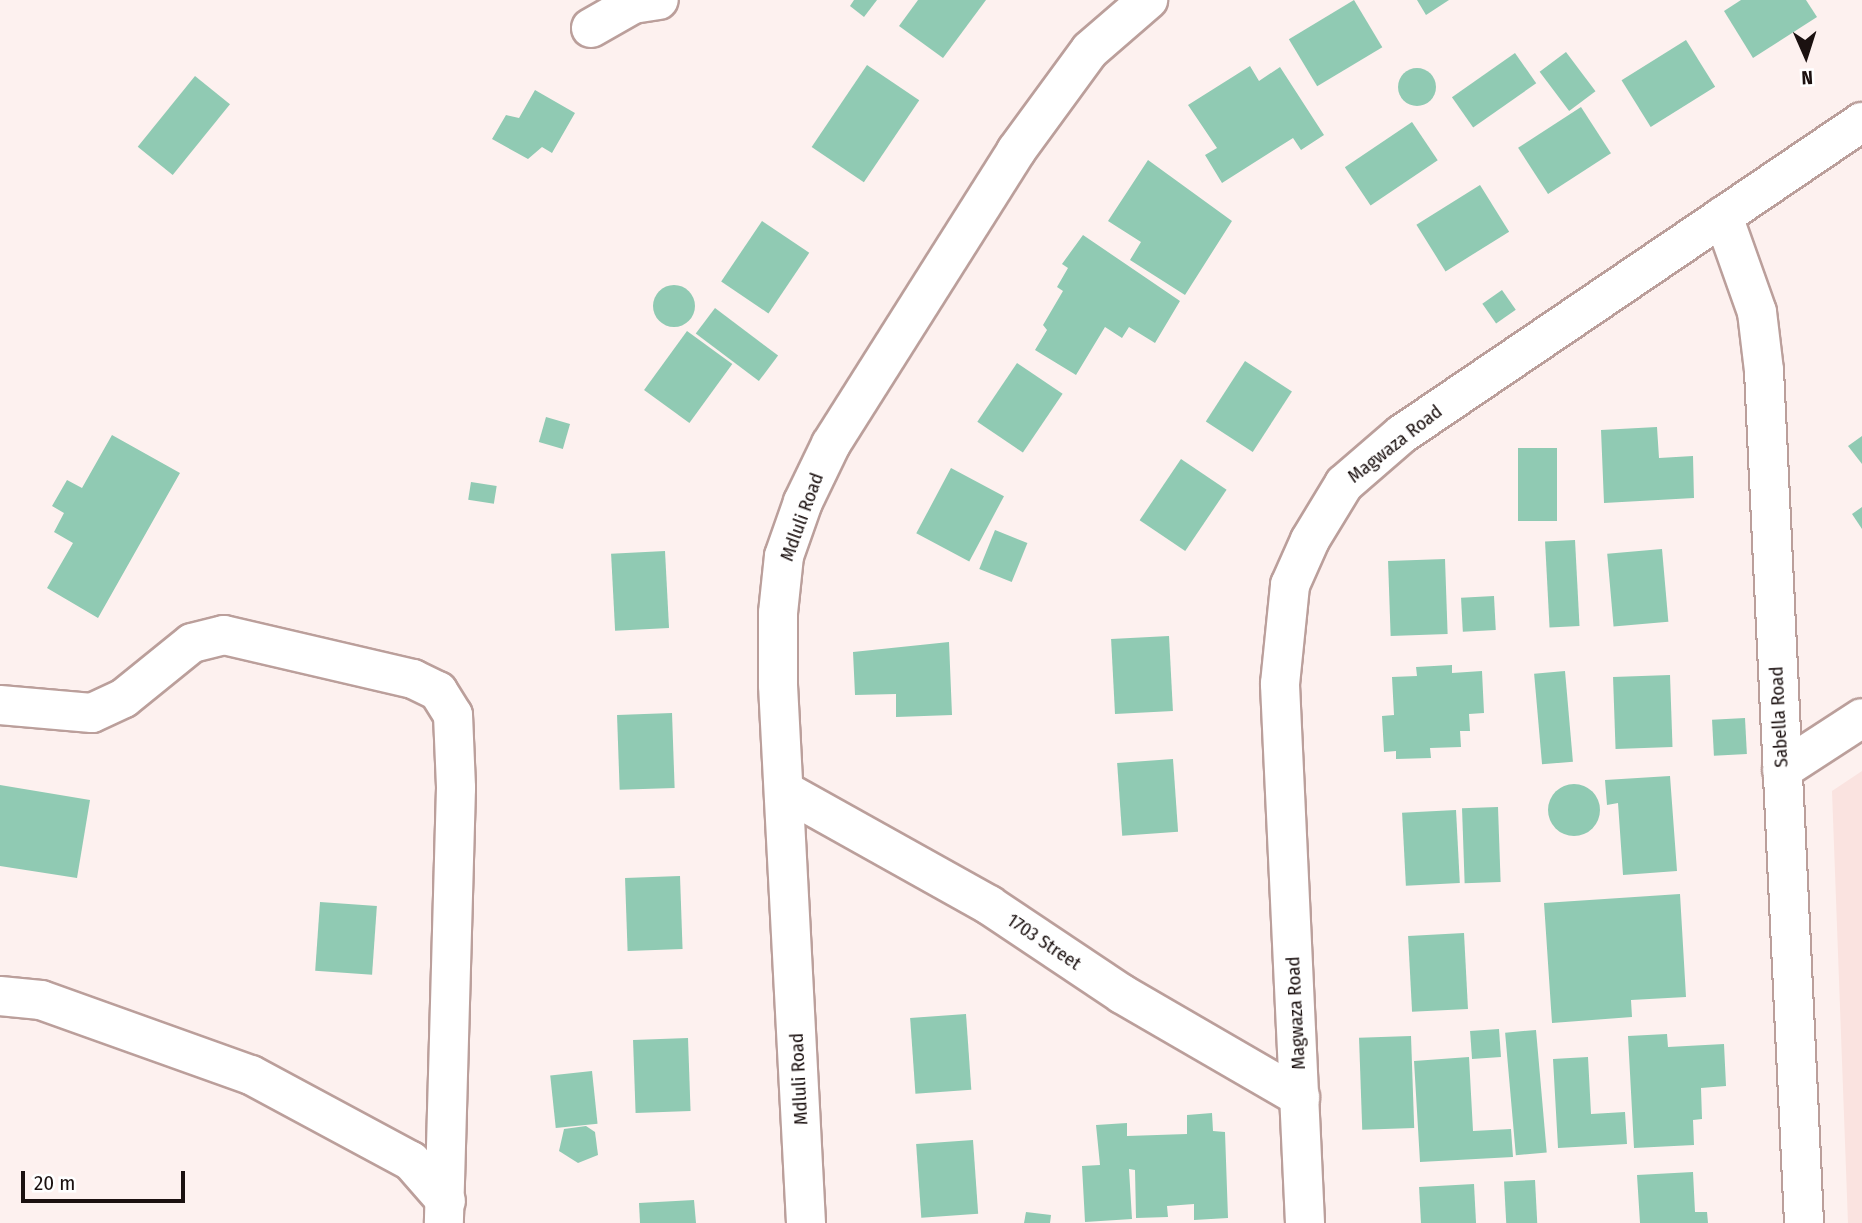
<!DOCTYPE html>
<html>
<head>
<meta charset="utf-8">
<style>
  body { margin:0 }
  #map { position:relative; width:1862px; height:1223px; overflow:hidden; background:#fdf1ef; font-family:"Fira Sans Condensed",sans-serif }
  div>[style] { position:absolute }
  .built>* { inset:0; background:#fae3e0 }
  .building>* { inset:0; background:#90cab3; transform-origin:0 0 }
  .round { border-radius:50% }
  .roads { filter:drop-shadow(2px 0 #bb9f9b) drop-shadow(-2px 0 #bb9f9b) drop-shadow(0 2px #bb9f9b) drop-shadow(0 -2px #bb9f9b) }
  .street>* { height:38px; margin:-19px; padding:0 19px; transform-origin:19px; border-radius:19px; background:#fff }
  span { translate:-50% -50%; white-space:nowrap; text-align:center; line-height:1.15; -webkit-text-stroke:6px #fff; paint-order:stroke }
  .street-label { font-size:19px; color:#1b1110 }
  .north { position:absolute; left:1771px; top:21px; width:70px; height:70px; -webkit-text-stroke:5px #fff; paint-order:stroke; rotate:177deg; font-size:19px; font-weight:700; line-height:28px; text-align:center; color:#1b1110 }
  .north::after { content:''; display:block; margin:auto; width:24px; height:32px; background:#1b1110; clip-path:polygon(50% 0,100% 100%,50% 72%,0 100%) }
  .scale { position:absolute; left:21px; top:1171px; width:164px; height:32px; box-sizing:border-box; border:4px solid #1b1110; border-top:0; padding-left:9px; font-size:21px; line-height:24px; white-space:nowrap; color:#1b1110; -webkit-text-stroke:5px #fff; paint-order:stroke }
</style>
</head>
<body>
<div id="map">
  <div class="built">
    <i style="clip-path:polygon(1862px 771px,1862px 1223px,1848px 1223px,1832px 791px)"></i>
  </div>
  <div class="building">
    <i style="clip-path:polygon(854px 0,877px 0,864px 17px,850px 6px)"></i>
    <i style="clip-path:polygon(918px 0,986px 0,943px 58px,899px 26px)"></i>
    <i style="left:1354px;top:0;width:55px;height:76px;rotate:59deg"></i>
    <i style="clip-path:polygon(1417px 0,1449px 0,1426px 15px)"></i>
    <i style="clip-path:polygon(1741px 0,1806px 0,1817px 17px,1753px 58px,1724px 11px)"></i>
    <i style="left:1686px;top:40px;width:55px;height:76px;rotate:58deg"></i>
    <i style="left:1566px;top:52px;width:49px;height:33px;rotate:53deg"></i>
    <i style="left:1515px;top:53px;width:37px;height:77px;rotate:55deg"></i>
    <i style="left:867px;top:65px;width:63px;height:99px;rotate:34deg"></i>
    <i style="clip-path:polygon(1250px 66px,1259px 81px,1280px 67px,1324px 135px,1301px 150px,1293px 138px,1222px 183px,1205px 155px,1217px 148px,1188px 105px)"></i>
    <i class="round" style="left:1398px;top:68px;width:38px;height:38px"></i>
    <i style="left:195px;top:76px;width:45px;height:91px;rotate:39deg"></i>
    <i style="clip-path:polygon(535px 90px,575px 113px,552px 153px,542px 147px,528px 159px,492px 139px,506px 115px,519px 118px)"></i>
    <i style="left:1581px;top:107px;width:55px;height:75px;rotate:57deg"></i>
    <i style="left:1412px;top:122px;width:46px;height:81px;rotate:56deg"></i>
    <i style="clip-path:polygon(1148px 160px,1232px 221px,1185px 295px,1130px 260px,1141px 242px,1108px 221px)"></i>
    <i style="left:1480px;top:185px;width:55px;height:75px;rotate:58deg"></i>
    <i style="left:762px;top:221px;width:57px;height:73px;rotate:34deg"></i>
    <i style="clip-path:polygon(1083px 235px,1180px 301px,1155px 343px,1129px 327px,1122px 338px,1105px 327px,1076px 375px,1035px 350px,1047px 330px,1043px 325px,1063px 291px,1057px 287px,1068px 268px,1062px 264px)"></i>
    <i class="round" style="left:653px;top:285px;width:42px;height:42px"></i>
    <i style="left:1502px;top:290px;width:24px;height:24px;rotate:55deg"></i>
    <i style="left:715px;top:308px;width:79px;height:32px;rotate:37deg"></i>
    <i style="left:687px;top:331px;width:56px;height:73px;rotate:36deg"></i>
    <i style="left:1245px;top:361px;width:56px;height:72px;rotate:33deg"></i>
    <i style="left:1017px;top:363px;width:55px;height:71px;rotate:34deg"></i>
    <i style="left:546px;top:417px;width:25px;height:26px;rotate:16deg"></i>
    <i style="clip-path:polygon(1657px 427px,1659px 458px,1693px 456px,1694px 498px,1604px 503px,1601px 430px)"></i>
    <i style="clip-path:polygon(112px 435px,180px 473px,98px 618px,47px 588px,73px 543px,54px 532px,64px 513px,52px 506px,67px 480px,82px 488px)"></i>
    <i style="clip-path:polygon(1862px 436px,1862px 464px,1848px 446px)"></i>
    <i style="left:1557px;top:448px;width:73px;height:39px;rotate:90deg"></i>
    <i style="left:1181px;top:459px;width:55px;height:74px;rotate:34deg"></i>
    <i style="left:951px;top:468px;width:60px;height:74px;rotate:28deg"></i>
    <i style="left:471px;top:482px;width:26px;height:18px;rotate:9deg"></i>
    <i style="clip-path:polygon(1862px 507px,1862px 529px,1852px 514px)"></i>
    <i style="left:995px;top:530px;width:35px;height:42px;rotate:22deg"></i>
    <i style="left:1575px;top:540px;width:86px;height:30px;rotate:87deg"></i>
    <i style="left:1662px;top:549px;width:73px;height:55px;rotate:85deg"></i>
    <i style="left:665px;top:551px;width:77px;height:54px;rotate:87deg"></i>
    <i style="left:1445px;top:559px;width:75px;height:57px;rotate:88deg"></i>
    <i style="left:1494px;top:596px;width:34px;height:33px;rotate:87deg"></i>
    <i style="left:1169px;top:636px;width:75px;height:58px;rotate:87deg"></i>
    <i style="clip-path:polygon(949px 642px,952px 715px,896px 717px,896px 694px,855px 695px,853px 652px)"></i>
    <i style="clip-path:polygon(1452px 665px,1452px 673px,1482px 671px,1484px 713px,1469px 714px,1470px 731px,1460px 731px,1461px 747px,1430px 748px,1431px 758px,1396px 759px,1396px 751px,1384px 752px,1382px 716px,1394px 715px,1392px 677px,1417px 676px,1416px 667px)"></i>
    <i style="left:1565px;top:671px;width:91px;height:31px;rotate:85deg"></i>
    <i style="left:1670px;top:675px;width:72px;height:57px;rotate:88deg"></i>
    <i style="left:672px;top:713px;width:75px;height:55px;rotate:88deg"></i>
    <i style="left:1745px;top:718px;width:36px;height:33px;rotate:87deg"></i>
    <i style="left:1173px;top:759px;width:73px;height:56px;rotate:86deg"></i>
    <i style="clip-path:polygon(1670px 776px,1677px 871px,1623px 875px,1618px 803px,1607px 805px,1605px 780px)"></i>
    <i class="round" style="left:1548px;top:784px;width:52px;height:52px"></i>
    <i style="clip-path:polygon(0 785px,90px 800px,77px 878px,0 866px)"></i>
    <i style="left:1498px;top:807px;width:75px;height:36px;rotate:88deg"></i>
    <i style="left:1456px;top:810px;width:73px;height:54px;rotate:87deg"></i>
    <i style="left:680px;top:876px;width:73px;height:55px;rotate:88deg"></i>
    <i style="clip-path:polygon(1680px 894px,1686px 997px,1631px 1000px,1632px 1017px,1552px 1023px,1544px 903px)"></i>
    <i style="left:320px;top:902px;width:57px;height:69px;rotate:4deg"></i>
    <i style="left:1464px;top:933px;width:76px;height:56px;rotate:87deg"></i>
    <i style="left:966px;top:1014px;width:76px;height:56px;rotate:86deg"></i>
    <i style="left:1499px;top:1029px;width:28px;height:29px;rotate:86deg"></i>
    <i style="left:1536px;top:1030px;width:123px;height:31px;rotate:85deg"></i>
    <i style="clip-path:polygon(1667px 1034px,1668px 1047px,1724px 1044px,1726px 1086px,1701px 1088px,1702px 1119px,1693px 1120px,1694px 1145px,1634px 1148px,1628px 1036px)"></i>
    <i style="left:1411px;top:1036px;width:92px;height:52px;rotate:88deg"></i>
    <i style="left:688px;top:1038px;width:73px;height:55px;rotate:88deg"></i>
    <i style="clip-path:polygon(1469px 1057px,1473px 1131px,1511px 1129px,1513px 1157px,1420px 1162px,1414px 1061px)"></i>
    <i style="clip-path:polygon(1588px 1057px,1591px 1114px,1625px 1112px,1627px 1144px,1558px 1148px,1553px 1059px)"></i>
    <i style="left:592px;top:1071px;width:53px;height:42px;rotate:84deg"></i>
    <i style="clip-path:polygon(1212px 1113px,1213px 1131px,1225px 1132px,1228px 1218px,1194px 1220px,1194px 1204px,1167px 1206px,1168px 1217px,1136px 1218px,1135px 1170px,1129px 1169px,1132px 1219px,1085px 1222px,1082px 1166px,1100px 1165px,1096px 1125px,1127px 1123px,1127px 1136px,1187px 1134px,1187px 1115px)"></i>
    <i style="clip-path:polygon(586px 1126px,595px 1132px,598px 1155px,578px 1163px,559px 1151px,564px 1129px)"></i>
    <i style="left:973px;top:1140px;width:74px;height:57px;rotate:86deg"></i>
    <i style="clip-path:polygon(1693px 1172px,1695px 1212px,1707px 1212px,1708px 1223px,1640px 1223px,1637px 1175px)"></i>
    <i style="left:1535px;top:1180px;width:43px;height:31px;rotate:87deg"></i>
    <i style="left:1474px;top:1184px;width:39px;height:55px;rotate:87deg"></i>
    <i style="clip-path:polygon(694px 1200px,696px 1223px,640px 1223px,639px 1203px)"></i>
    <i style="clip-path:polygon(1026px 1212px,1051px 1215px,1050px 1223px,1024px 1223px)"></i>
  </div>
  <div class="roads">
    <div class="street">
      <i style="left:591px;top:28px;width:48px;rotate:-29.7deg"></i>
      <i style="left:633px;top:4px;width:26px;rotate:-9deg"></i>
      <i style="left:1723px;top:216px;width:102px;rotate:70.5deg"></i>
      <i style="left:1757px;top:312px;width:59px;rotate:83.2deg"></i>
      <i style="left:1764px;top:371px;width:853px;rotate:87.31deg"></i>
      <i style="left:0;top:705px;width:92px;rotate:5deg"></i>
      <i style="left:92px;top:713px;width:35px;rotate:-25deg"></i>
      <i style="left:124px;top:698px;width:87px;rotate:-39deg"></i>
      <i style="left:192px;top:643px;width:33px;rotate:-14deg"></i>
      <i style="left:224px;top:635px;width:194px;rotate:13.1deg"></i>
      <i style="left:413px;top:679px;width:28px;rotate:26deg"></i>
      <i style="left:438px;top:691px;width:28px;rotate:58deg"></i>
      <i style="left:453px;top:715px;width:73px;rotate:87.6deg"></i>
      <i style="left:456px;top:788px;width:435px;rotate:91.6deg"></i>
      <i style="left:1782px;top:770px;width:95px;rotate:-33deg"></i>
      <i style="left:785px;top:791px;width:234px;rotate:29.2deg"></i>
      <i style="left:989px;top:905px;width:160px;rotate:33.8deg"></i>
      <i style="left:1122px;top:994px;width:206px;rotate:30.1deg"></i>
      <i style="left:0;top:996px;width:41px;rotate:5.6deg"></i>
      <i style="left:41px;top:1000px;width:223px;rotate:19.7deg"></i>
      <i style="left:251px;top:1075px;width:182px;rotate:28.3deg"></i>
      <i style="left:411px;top:1161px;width:53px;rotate:48.8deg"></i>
      <i style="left:806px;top:1223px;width:539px;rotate:-92.98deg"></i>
      <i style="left:778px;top:685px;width:72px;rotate:-90deg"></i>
      <i style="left:778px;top:613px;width:57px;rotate:-84deg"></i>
      <i style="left:784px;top:556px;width:57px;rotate:-70.6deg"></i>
      <i style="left:803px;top:502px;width:64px;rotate:-64.2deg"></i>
      <i style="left:831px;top:444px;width:347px;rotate:-57.7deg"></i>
      <i style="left:1016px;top:151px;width:125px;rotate:-53.8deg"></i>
      <i style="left:1090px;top:50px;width:77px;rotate:-40.8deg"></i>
      <i style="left:1305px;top:1223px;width:540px;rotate:-92.66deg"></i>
      <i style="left:1280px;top:684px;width:100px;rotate:-84.2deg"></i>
      <i style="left:1290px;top:585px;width:49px;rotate:-66deg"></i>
      <i style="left:1310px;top:540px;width:66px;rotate:-58.7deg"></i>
      <i style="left:1344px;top:484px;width:77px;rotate:-40.8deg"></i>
      <i style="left:1402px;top:434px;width:556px;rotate:-34.15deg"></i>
    </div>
  </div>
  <div class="street-label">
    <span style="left:1395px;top:444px;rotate:-38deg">Magwaza Road</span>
    <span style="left:802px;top:517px;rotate:-70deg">Mdluli Road</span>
    <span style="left:1779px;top:717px;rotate:-93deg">Sabella Road</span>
    <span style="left:1044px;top:942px;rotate:34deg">1703 Street</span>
    <span style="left:1296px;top:1013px;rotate:-93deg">Magwaza Road</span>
    <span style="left:799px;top:1079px;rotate:-93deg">Mdluli Road</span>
  </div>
  <div class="north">N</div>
  <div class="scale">20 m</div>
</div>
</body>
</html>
